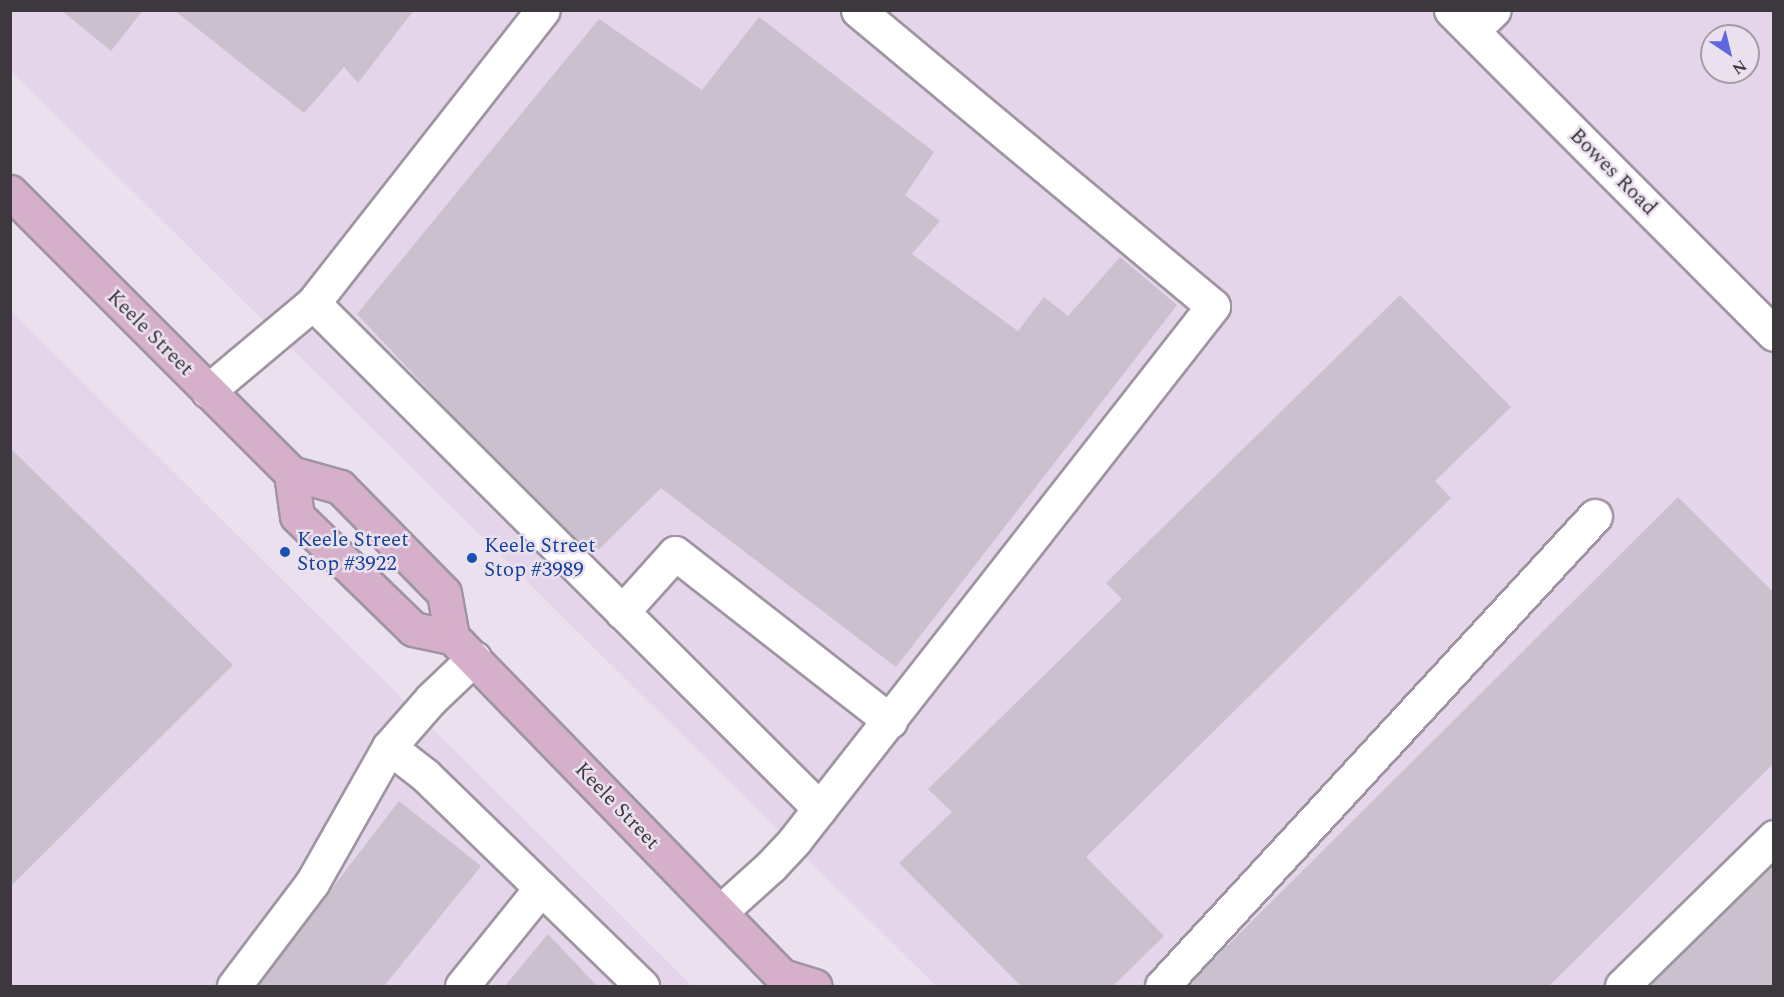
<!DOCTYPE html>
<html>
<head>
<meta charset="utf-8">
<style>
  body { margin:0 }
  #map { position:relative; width:1784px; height:997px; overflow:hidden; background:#eae0ee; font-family:Spectral,serif }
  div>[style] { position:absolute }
  .built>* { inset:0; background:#e4d5ea }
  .building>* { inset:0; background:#cac0ce }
  .roads { filter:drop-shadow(2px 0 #9f95a2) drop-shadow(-2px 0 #9f95a2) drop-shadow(0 2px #9f95a2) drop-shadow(0 -2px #9f95a2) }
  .minor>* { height:33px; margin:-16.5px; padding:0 16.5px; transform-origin:16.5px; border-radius:16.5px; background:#fff }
  .major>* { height:33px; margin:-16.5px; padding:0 16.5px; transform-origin:16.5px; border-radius:16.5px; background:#d6afca }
  .dots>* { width:16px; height:16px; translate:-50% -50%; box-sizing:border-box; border:3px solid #eae0ee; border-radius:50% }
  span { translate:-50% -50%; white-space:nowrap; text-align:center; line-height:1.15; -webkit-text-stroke:5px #eae0ee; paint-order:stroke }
  .street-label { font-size:21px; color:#3c383d }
  .transit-label { font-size:21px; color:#164399 }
  .left { translate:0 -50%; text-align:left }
  .frame { position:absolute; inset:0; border:12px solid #3c383d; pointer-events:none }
  .north { position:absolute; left:1700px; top:24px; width:60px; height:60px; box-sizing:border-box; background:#eae0ee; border:2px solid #a49da7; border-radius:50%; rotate:145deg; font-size:16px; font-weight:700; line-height:24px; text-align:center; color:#3c383d }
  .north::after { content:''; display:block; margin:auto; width:21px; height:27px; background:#5f66de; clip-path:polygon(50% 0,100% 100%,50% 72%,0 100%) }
</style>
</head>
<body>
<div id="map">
  <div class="built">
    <i style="clip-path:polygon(evenodd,10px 11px,1773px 11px,1773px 986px,936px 986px,11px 71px,10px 11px,1712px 36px,1748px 36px,1748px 72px,1712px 72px,1712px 36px)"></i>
    <i style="clip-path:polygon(11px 311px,692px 986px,11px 986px)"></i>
  </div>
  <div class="building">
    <i style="clip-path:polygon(61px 10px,143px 10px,111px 51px)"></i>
    <i style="clip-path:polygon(174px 10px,414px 10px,358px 83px,344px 67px,304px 113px)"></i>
    <i style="clip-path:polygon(759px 17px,934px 152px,905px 195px,940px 221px,912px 254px,1018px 331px,1044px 297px,1068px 316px,1120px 257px,1177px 305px,896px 667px,661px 488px,588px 560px,357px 314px,599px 19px,702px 90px)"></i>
    <i style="clip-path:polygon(1400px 295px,1511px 407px,1435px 481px,1451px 498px,1086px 857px,1164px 936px,1113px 986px,1021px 986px,899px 863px,952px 812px,928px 789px,1122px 599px,1106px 583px)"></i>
    <i style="clip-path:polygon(10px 448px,233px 665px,10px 887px)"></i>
    <i style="clip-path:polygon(1678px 497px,1774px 593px,1774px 763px,1549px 986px,1187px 986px)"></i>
    <i style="clip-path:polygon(399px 801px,481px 866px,384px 986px,257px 986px)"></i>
    <i style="clip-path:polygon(1774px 858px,1774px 986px,1646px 986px)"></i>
    <i style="clip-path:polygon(548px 934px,597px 986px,505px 986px)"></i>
  </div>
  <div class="roads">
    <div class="minor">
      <i style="left:1451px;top:10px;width:457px;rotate:45.1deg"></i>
      <i style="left:1472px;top:31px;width:30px;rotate:-44deg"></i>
      <i style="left:313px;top:303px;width:716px;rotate:44.94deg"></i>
      <i style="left:208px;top:391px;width:137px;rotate:-40deg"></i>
      <i style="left:313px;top:303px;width:372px;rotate:-51.9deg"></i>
      <i style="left:622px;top:612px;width:79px;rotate:-48.1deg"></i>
      <i style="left:675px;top:553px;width:273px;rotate:38deg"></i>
      <i style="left:474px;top:658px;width:59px;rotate:136.4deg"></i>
      <i style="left:431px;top:699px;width:64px;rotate:131.2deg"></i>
      <i style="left:389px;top:747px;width:46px;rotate:37.9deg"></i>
      <i style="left:425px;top:775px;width:303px;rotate:44.2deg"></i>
      <i style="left:720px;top:912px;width:69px;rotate:-42deg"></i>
      <i style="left:771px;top:866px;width:35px;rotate:-47deg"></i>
      <i style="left:795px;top:840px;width:678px;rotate:-51.95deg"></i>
      <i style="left:1213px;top:306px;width:462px;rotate:-140.2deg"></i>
      <i style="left:234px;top:986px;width:129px;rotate:-52.9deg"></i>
      <i style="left:312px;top:883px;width:156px;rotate:-60.5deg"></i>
      <i style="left:462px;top:986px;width:126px;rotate:-51.1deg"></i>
      <i style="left:1162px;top:986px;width:639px;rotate:-47.35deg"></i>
      <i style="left:1622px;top:986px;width:213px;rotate:-44.4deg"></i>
    </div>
    <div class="major">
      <i style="left:10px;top:192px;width:397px;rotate:45deg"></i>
      <i style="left:291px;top:473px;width:51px;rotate:15.9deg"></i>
      <i style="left:340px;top:487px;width:148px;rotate:45.5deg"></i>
      <i style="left:444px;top:593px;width:45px;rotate:79.7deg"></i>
      <i style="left:291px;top:473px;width:43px;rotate:82.1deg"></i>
      <i style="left:297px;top:516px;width:162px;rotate:44.2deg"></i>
      <i style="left:413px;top:629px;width:40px;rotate:12deg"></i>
      <i style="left:452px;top:637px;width:473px;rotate:45.8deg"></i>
      <i style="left:782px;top:976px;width:11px;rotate:63deg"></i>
      <i style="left:782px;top:976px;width:34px;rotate:17deg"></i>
    </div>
  </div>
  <div class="dots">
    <i style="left:285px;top:552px;background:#1a4fb4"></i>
    <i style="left:472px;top:558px;background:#1a4fb4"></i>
  </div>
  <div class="street-label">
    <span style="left:1613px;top:172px;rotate:45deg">Bowes Road</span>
    <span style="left:150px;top:333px;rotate:45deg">Keele Street</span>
    <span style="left:617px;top:806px;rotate:46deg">Keele Street</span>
  </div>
  <div class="transit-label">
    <span class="left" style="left:297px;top:552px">Keele Street<br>Stop #3922</span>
    <span class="left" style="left:484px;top:558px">Keele Street<br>Stop #3989</span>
  </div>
  <div class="frame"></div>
  <div class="north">N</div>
</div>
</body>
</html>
